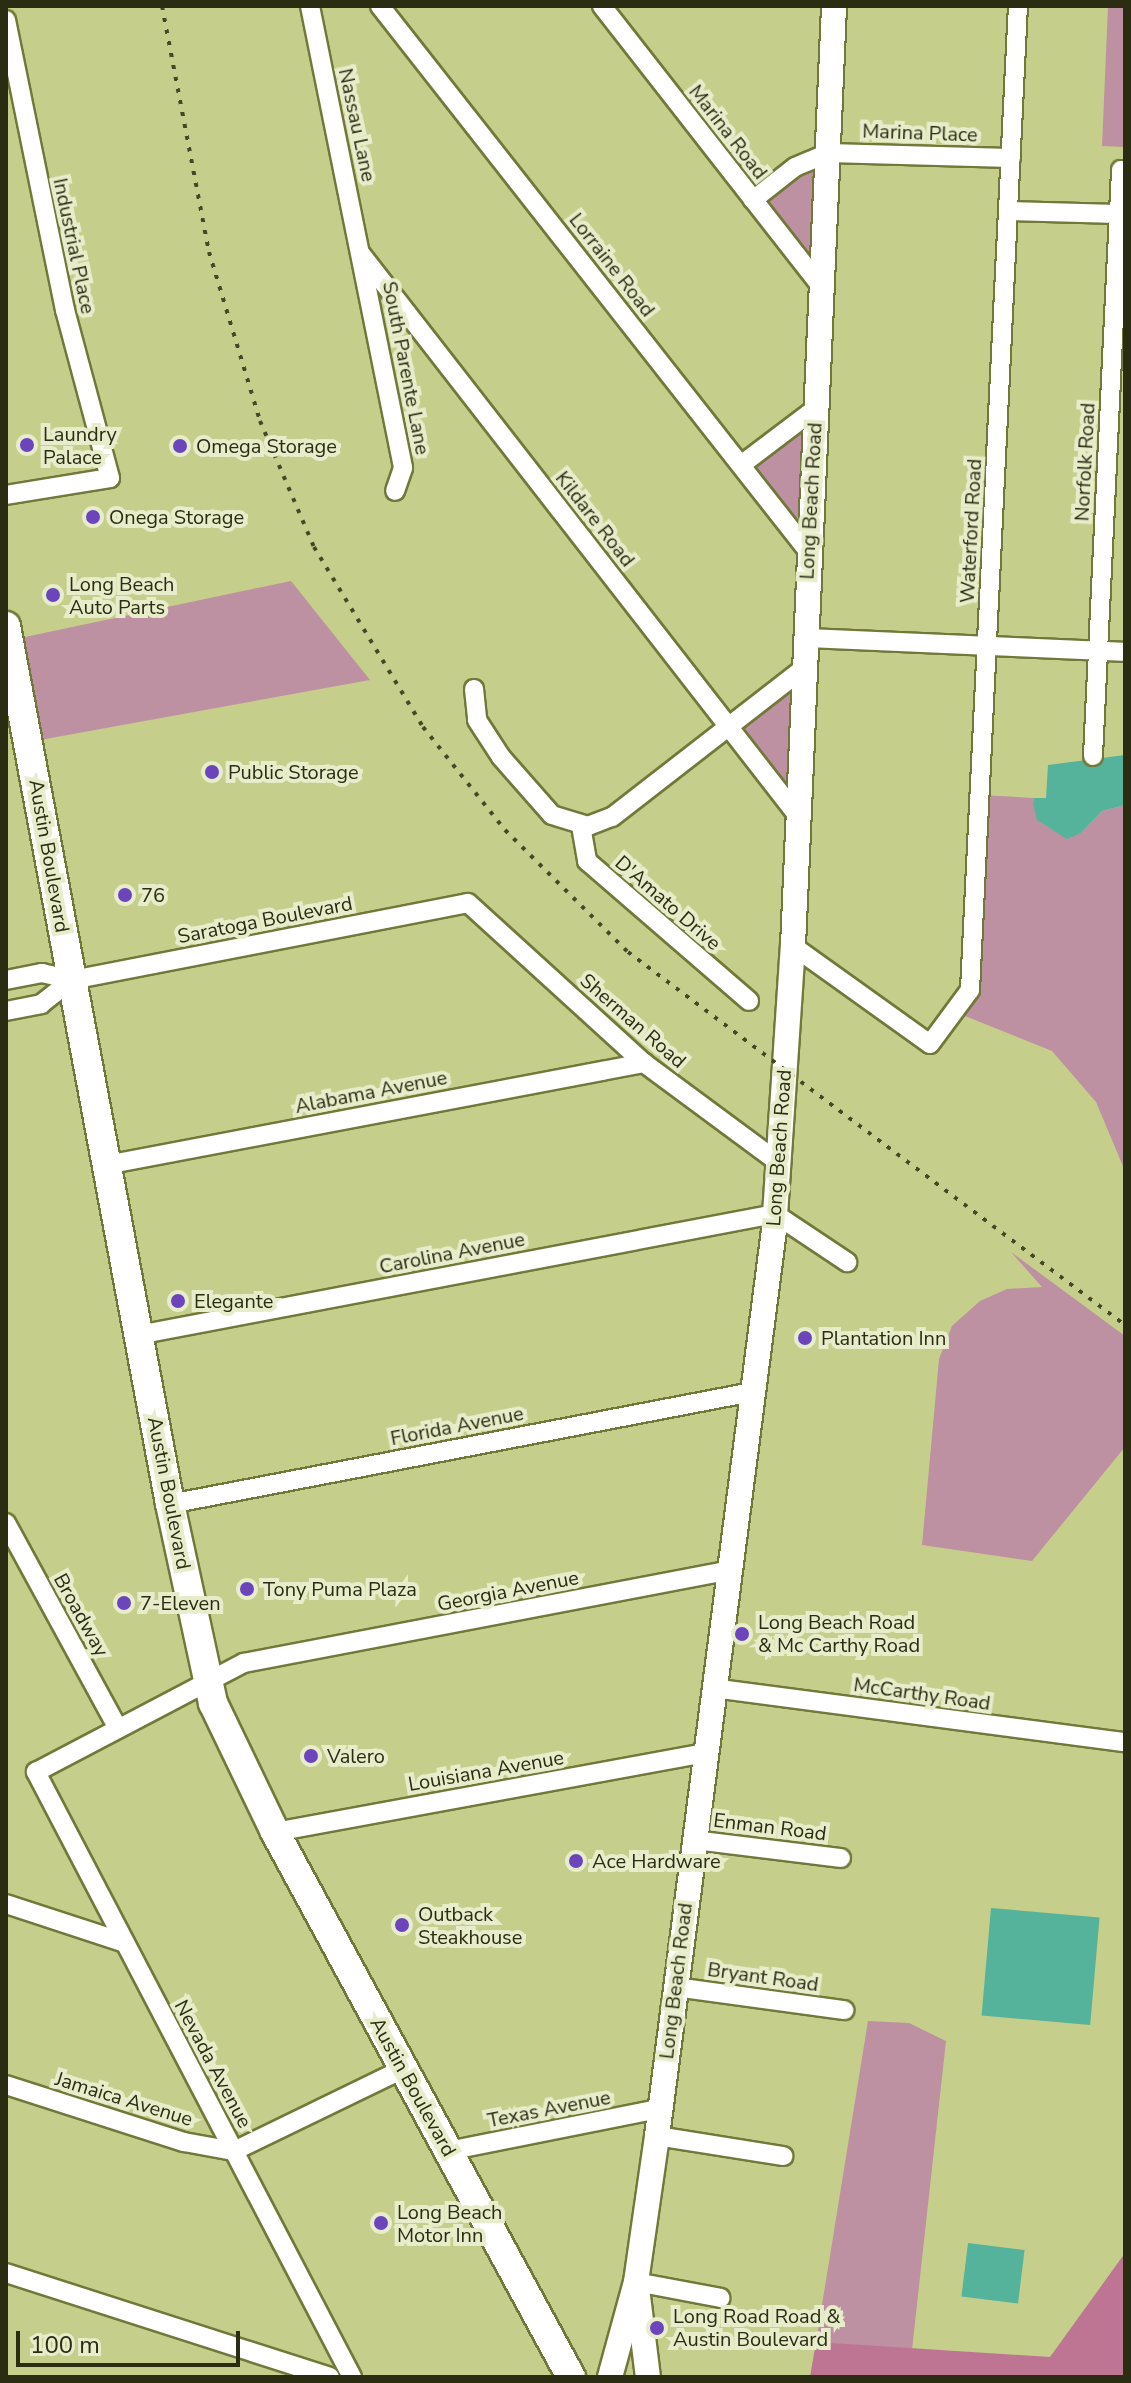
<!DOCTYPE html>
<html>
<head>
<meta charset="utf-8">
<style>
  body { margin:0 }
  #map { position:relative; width:1131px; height:2383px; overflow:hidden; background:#c6ce8c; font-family:"Nunito Sans",sans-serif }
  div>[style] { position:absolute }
  .green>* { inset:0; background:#be91a2 }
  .forest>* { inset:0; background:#bd7593 }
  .water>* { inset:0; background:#54b39a; transform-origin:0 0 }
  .roads { filter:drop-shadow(2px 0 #727839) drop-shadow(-2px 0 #727839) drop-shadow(0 2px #727839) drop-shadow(0 -2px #727839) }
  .street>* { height:18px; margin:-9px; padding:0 9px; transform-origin:9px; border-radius:9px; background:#fff }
  .secondary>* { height:24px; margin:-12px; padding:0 12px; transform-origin:12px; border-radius:12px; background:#fff }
  .primary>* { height:28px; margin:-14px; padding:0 14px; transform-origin:14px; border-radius:14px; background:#fff }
  .rail>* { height:4px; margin-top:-2px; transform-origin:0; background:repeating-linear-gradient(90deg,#444826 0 4px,transparent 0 12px) }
  .dots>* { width:22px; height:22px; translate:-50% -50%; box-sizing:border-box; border:4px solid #e7eccb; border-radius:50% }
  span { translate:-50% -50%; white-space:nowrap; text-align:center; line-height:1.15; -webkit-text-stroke:8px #e7eccb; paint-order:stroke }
  .street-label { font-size:20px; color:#2a2d12 }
  .poi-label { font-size:20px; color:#2a2d12 }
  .left { translate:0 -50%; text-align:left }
  .frame { position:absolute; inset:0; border:8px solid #2a2d12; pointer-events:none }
  .scale { position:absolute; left:16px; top:2331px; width:224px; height:36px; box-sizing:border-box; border:4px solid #2a2d12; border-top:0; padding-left:10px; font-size:24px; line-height:28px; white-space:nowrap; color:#2a2d12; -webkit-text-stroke:6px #e7eccb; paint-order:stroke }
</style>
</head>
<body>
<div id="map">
  <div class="green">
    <i style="clip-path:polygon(1108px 6px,1125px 6px,1125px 147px,1102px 146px)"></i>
    <i style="clip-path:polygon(822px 161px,815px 270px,760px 202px)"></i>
    <i style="clip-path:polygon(809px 419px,805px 540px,748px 465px)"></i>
    <i style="clip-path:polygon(291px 581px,370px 680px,18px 744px,6px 641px)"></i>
    <i style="clip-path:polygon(800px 678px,793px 802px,734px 727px)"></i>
    <i style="clip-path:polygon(981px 795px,1034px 798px,1033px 803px,1081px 833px,1102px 811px,1125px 805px,1125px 1171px,1096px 1102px,1052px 1051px,955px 1012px,971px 990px)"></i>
    <i style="clip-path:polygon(1011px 1252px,1125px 1336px,1125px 1447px,1032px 1561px,922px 1545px,939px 1359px,952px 1326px,980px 1301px,1007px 1289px,1042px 1287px)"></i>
    <i style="clip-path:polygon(868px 2021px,909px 2023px,946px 2041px,912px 2350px,816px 2342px)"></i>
  </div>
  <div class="forest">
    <i style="clip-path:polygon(1125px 2253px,1125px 2377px,810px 2377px,816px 2342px,1050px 2357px)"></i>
  </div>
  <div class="water">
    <i style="clip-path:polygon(1125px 755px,1125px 805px,1102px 811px,1081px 833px,1067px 839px,1037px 820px,1033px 803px,1034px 798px,1046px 798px,1048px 765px)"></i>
    <i style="left:991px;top:1908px;width:109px;height:108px;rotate:5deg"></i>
    <i style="left:968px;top:2243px;width:57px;height:54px;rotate:7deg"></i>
  </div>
  <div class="roads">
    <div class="street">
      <i style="left:310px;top:6px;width:471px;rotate:78.6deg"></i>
      <i style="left:403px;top:468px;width:24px;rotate:109deg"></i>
      <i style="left:380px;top:6px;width:693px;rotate:51.86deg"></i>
      <i style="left:602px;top:6px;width:354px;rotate:52deg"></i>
      <i style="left:6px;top:20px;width:296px;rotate:78.5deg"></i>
      <i style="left:65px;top:310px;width:174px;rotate:75deg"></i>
      <i style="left:110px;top:478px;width:105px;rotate:170.7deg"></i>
      <i style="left:753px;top:200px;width:53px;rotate:-38.2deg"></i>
      <i style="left:795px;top:167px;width:36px;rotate:-23deg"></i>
      <i style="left:828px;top:153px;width:183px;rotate:1.6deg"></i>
      <i style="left:1008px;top:211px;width:110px;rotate:1.6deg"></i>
      <i style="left:361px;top:254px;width:707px;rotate:52.13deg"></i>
      <i style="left:741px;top:465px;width:93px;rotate:-37.1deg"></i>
      <i style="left:805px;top:638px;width:320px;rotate:2.5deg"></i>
      <i style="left:474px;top:689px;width:31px;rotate:84deg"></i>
      <i style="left:477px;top:720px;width:44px;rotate:57deg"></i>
      <i style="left:501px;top:757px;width:77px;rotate:48.7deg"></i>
      <i style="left:552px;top:815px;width:38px;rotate:17deg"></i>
      <i style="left:588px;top:826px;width:26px;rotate:-21deg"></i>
      <i style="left:612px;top:817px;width:242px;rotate:-37.8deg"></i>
      <i style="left:1093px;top:756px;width:587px;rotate:-87.26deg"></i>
      <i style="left:581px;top:826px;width:36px;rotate:80deg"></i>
      <i style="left:587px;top:861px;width:214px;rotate:40.8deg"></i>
      <i style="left:793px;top:946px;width:168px;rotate:35.6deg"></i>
      <i style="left:930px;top:1044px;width:67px;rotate:-53.5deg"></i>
      <i style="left:970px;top:990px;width:985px;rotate:-87.21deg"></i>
      <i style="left:6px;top:980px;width:37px;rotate:-11deg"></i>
      <i style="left:42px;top:973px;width:31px;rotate:13deg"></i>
      <i style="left:72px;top:980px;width:403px;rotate:-11deg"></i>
      <i style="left:468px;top:903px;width:238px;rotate:42.3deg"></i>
      <i style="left:644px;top:1063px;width:167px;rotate:36.5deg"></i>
      <i style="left:6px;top:1011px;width:36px;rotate:-11deg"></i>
      <i style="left:41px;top:1004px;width:39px;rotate:-38deg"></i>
      <i style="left:106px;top:1165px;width:548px;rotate:-10.74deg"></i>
      <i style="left:138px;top:1335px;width:648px;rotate:-10.76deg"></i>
      <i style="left:775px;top:1214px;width:87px;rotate:33.7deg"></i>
      <i style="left:170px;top:1504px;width:593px;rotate:-10.89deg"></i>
      <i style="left:6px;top:1523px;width:234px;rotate:61.4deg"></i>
      <i style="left:713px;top:1688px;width:416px;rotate:7.5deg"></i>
      <i style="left:275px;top:1832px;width:436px;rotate:-10.4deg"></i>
      <i style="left:694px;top:1840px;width:148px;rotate:7deg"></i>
      <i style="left:6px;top:1904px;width:125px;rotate:18.1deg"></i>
      <i style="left:675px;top:1987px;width:171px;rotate:7.8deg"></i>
      <i style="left:6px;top:2085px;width:187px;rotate:17.8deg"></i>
      <i style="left:184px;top:2142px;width:51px;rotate:10.2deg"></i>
      <i style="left:234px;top:2151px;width:188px;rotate:-25.9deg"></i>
      <i style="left:657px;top:2136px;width:128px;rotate:9deg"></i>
      <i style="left:448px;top:2151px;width:215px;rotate:-11.3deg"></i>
      <i style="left:6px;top:2273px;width:340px;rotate:17.8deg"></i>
      <i style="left:636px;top:2282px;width:86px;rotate:10.7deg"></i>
      <i style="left:352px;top:2377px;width:683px;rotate:-117.58deg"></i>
      <i style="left:36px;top:1772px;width:235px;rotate:-27.7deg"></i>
      <i style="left:244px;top:1663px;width:493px;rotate:-10.8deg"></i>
    </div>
    <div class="secondary">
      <i style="left:637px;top:2288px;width:90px;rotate:83deg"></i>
      <i style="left:610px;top:2377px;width:98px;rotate:-74.7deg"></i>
      <i style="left:636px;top:2282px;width:148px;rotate:-81.8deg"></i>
      <i style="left:657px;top:2136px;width:914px;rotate:-82.64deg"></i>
      <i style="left:774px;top:1230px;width:285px;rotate:-86.2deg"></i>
      <i style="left:793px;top:946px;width:941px;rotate:-87.5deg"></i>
    </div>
    <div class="primary">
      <i style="left:6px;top:626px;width:893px;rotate:79.42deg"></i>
      <i style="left:170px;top:1504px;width:204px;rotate:77.8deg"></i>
      <i style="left:213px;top:1703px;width:143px;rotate:64.3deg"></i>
      <i style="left:275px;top:1832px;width:620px;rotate:61.49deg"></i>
    </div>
  </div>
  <div class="rail">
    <i style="left:162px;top:6px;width:250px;rotate:79.2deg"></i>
    <i style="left:209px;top:252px;width:177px;rotate:73.2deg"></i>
    <i style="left:260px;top:421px;width:137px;rotate:66.8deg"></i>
    <i style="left:314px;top:547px;width:210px;rotate:58.8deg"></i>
    <i style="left:423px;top:727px;width:132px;rotate:51.5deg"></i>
    <i style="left:505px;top:830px;width:173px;rotate:44.8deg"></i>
    <i style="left:628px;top:952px;width:621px;rotate:36.89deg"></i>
  </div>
  <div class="dots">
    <i style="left:27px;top:445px;background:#6c45bd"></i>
    <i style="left:180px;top:446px;background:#6c45bd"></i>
    <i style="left:93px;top:517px;background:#6c45bd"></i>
    <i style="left:53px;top:595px;background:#6c45bd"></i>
    <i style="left:212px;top:772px;background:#6c45bd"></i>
    <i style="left:125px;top:895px;background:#6c45bd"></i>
    <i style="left:178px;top:1301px;background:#6c45bd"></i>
    <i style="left:805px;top:1338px;background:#6c45bd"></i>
    <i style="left:247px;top:1589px;background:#6c45bd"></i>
    <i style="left:124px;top:1603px;background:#6c45bd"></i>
    <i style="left:742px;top:1634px;background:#6c45bd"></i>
    <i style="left:311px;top:1756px;background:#6c45bd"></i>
    <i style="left:576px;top:1861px;background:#6c45bd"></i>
    <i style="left:402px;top:1925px;background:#6c45bd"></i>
    <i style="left:381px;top:2223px;background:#6c45bd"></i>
    <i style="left:657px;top:2328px;background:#6c45bd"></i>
  </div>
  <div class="street-label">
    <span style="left:357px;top:125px;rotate:78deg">Nassau Lane</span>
    <span style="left:728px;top:132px;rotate:52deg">Marina Road</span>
    <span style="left:920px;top:133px;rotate:2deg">Marina Place</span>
    <span style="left:74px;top:246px;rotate:78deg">Industrial Place</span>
    <span style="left:612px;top:265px;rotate:52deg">Lorraine Road</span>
    <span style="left:406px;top:368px;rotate:79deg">South Parente Lane</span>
    <span style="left:1085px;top:462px;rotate:-87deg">Norfolk Road</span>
    <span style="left:811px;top:501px;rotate:-87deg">Long Beach Road</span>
    <span style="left:595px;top:519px;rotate:52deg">Kildare Road</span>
    <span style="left:971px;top:531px;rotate:-87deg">Waterford Road</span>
    <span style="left:49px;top:856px;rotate:80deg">Austin Boulevard</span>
    <span style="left:668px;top:903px;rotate:41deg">D'Amato Drive</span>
    <span style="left:265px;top:920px;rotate:-11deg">Saratoga Boulevard</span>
    <span style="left:633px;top:1021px;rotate:41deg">Sherman Road</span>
    <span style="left:371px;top:1092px;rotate:-11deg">Alabama Avenue</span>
    <span style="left:779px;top:1148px;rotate:-86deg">Long Beach Road</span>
    <span style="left:452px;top:1253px;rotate:-11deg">Carolina Avenue</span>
    <span style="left:457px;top:1426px;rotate:-11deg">Florida Avenue</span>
    <span style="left:169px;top:1493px;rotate:79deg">Austin Boulevard</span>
    <span style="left:508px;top:1591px;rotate:-11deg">Georgia Avenue</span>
    <span style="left:81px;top:1615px;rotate:61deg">Broadway</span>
    <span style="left:922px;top:1694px;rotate:8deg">McCarthy Road</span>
    <span style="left:486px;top:1771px;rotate:-10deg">Louisiana Avenue</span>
    <span style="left:770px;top:1827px;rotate:7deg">Enman Road</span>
    <span style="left:763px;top:1977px;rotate:8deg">Bryant Road</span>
    <span style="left:676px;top:1981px;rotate:-83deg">Long Beach Road</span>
    <span style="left:213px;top:2064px;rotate:62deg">Nevada Avenue</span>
    <span style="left:413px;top:2087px;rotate:61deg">Austin Boulevard</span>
    <span style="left:124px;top:2099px;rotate:17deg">Jamaica Avenue</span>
    <span style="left:549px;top:2109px;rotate:-11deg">Texas Avenue</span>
  </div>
  <div class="poi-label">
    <span class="left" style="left:43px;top:446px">Laundry<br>Palace</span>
    <span class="left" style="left:196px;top:446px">Omega Storage</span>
    <span class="left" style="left:109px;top:517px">Onega Storage</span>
    <span class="left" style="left:69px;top:596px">Long Beach<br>Auto Parts</span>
    <span class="left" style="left:228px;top:772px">Public Storage</span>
    <span class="left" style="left:141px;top:895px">76</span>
    <span class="left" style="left:194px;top:1301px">Elegante</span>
    <span class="left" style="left:821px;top:1338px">Plantation Inn</span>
    <span class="left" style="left:263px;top:1589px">Tony Puma Plaza</span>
    <span class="left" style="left:140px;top:1603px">7-Eleven</span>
    <span class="left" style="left:758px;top:1634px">Long Beach Road<br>&amp; Mc Carthy Road</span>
    <span class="left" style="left:327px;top:1756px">Valero</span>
    <span class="left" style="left:592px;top:1861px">Ace Hardware</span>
    <span class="left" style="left:418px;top:1926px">Outback<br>Steakhouse</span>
    <span class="left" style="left:397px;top:2224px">Long Beach<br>Motor Inn</span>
    <span class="left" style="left:673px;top:2328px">Long Road Road &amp;<br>Austin Boulevard</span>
  </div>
  <div class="frame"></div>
  <div class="scale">100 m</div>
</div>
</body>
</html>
